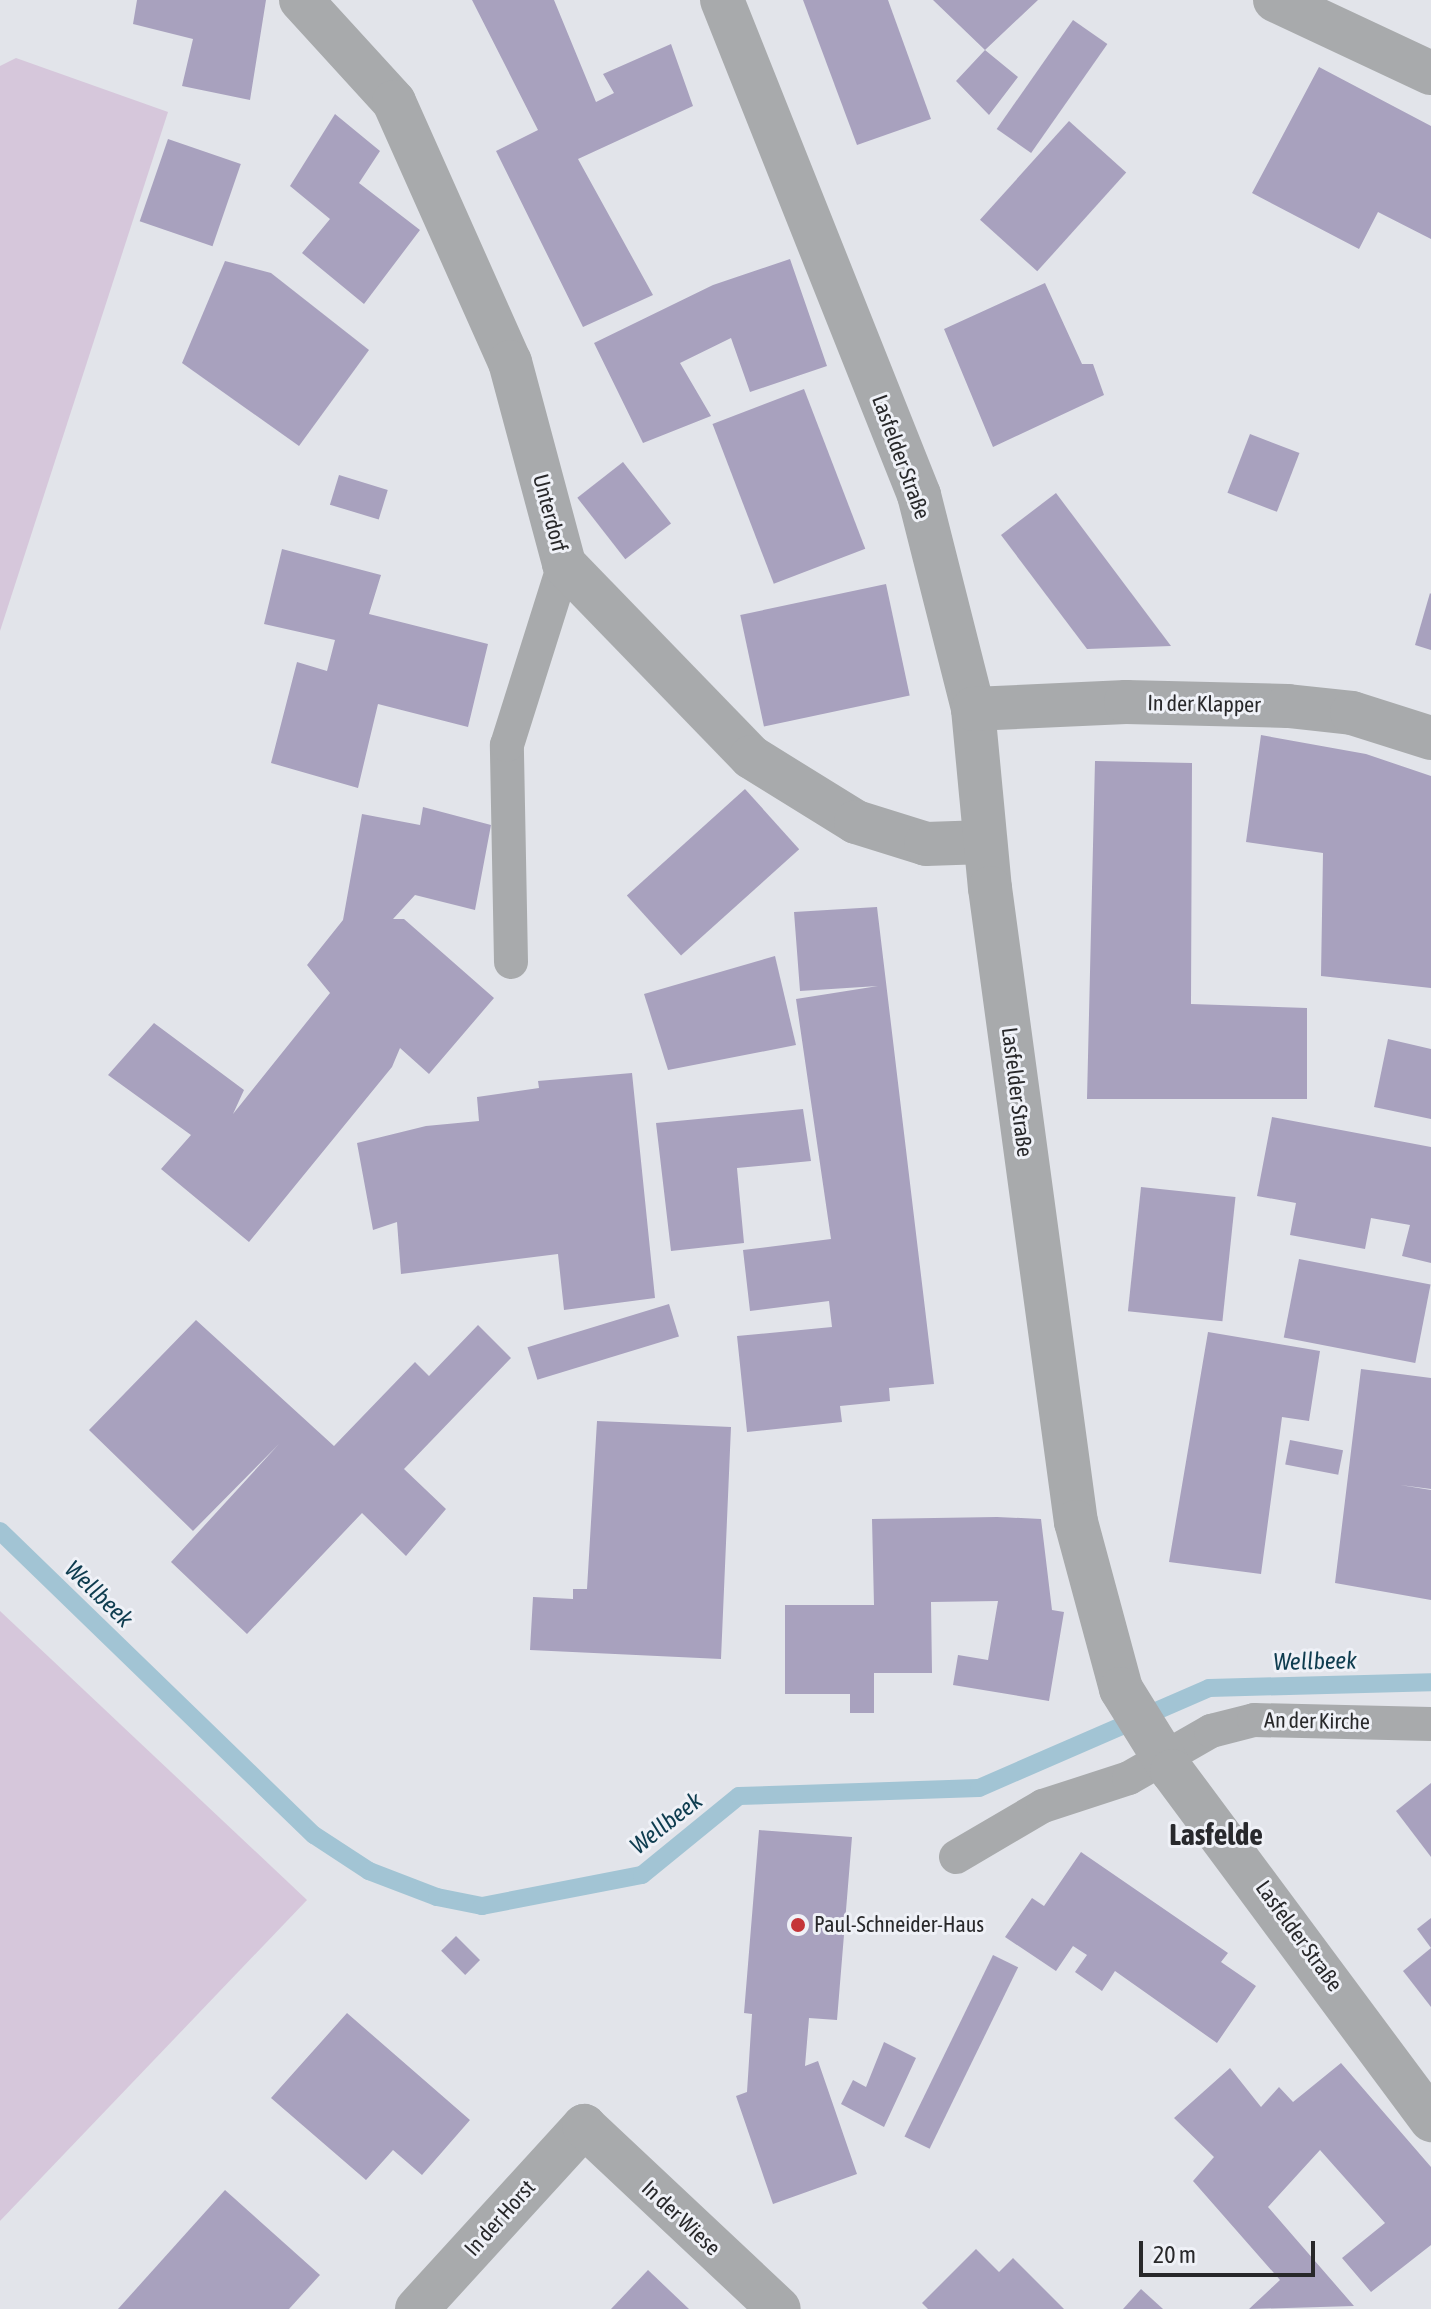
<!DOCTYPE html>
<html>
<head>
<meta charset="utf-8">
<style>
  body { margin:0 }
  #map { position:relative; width:1431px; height:2309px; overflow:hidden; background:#e2e4ea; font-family:"Asap Condensed",sans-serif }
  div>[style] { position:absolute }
  .green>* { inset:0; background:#d6c7db }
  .stream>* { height:18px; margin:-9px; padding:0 9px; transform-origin:9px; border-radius:9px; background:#a2c4d4 }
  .building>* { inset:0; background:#a8a1be; transform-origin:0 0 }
  .service>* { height:34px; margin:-17px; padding:0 17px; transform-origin:17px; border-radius:17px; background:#a8aaac }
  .minor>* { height:44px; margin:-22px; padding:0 22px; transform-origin:22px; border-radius:22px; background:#a8aaac }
  .dots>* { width:22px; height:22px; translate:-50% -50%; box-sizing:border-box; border:4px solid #eff1f7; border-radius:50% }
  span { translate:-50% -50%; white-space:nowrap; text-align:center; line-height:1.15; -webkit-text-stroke:6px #eff1f7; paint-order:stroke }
  .street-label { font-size:22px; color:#28282a }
  .poi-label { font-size:22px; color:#28282a }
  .left { translate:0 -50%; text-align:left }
  .water-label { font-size:24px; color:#0e3c4f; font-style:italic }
  .district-label { font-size:30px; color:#28292d; font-weight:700 }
  .scale { position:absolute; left:1139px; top:2241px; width:176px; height:36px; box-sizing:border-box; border:4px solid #28282a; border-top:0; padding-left:10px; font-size:24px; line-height:28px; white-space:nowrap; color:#28282a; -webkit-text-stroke:6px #eff1f7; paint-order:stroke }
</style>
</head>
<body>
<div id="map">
  <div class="green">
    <i style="clip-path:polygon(16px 58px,168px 112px,0 631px,0 66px)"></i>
    <i style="clip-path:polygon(0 1611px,307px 1900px,0 2221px)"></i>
  </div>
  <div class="stream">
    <i style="left:0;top:1531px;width:437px;rotate:44.1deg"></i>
    <i style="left:314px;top:1835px;width:66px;rotate:33.2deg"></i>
    <i style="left:369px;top:1871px;width:73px;rotate:20.9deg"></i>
    <i style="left:437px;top:1897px;width:46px;rotate:11.3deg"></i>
    <i style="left:482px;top:1906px;width:163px;rotate:-11deg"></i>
    <i style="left:642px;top:1875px;width:125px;rotate:-39.2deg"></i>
    <i style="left:739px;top:1796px;width:240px;rotate:-1.9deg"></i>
    <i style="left:979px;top:1788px;width:251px;rotate:-23.5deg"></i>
    <i style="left:1209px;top:1688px;width:222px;rotate:-1.5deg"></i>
  </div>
  <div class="building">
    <i style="clip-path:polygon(137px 0,266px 0,250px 100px,182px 86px,193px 39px,133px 24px)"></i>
    <i style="clip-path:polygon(472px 0,554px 0,596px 102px,614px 93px,603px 74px,671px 44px,693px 106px,578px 159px,653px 295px,583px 327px,496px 151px,538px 130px)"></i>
    <i style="clip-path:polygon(803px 0,888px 0,931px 119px,857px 145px)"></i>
    <i style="clip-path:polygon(933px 0,1038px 0,985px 50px,1018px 77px,989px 115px,956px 81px,985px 50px)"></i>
    <i style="left:1073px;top:20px;width:42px;height:133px;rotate:35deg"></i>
    <i style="clip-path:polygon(1319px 67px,1431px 126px,1431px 239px,1378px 212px,1359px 249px,1252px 193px)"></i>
    <i style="clip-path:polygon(335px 114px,380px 151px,359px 183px,420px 230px,364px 304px,302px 253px,330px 219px,290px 186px)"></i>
    <i style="left:1069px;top:121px;width:77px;height:133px;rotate:42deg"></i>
    <i style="left:168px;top:139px;width:77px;height:87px;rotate:19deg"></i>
    <i style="clip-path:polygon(790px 259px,827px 366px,750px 392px,731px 338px,680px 363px,711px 416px,643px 443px,594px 343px,713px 285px)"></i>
    <i style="clip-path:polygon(225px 261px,271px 273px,369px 350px,299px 446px,182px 363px)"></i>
    <i style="clip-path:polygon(1045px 283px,1082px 364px,1093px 364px,1104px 395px,993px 447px,944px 329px)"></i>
    <i style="left:804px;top:389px;width:171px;height:98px;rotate:69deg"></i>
    <i style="left:1250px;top:434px;width:53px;height:63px;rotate:21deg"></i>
    <i style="left:623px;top:462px;width:78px;height:58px;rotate:52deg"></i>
    <i style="left:339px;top:475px;width:51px;height:31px;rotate:17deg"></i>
    <i style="clip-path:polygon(1056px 493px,1171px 646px,1087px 649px,1001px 535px)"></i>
    <i style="clip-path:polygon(282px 549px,381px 575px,369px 614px,488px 644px,468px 727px,378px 704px,358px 788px,271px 763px,297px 662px,327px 671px,335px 640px,264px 624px)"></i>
    <i style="left:886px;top:584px;width:114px;height:149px;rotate:78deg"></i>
    <i style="clip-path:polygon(1430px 593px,1431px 594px,1431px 650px,1415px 645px)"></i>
    <i style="clip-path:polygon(1261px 735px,1366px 754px,1431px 776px,1431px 988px,1321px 976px,1323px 853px,1246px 842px)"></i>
    <i style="clip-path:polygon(1095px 761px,1192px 763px,1191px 1004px,1307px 1008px,1307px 1099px,1087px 1099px)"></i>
    <i style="left:745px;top:789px;width:81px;height:159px;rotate:48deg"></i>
    <i style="clip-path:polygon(423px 807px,491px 825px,475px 910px,415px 895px,393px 919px,404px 919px,494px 998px,429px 1074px,400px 1048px,392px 1067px,249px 1242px,161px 1169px,191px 1135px,108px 1075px,154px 1023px,244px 1090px,233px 1114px,330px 993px,307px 965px,343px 920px,362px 814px,420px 825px)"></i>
    <i style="clip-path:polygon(877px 907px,934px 1384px,889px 1388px,890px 1401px,840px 1406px,842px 1422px,747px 1432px,737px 1336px,832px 1327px,829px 1301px,750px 1311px,743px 1250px,831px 1239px,796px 999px,878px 986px,800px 991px,794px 912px)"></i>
    <i style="clip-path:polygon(775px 956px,796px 1045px,668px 1070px,644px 994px)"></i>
    <i style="clip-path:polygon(1388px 1039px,1431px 1049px,1431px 1119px,1374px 1107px)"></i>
    <i style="clip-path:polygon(632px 1073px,655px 1298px,564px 1310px,558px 1254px,401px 1274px,397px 1222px,373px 1230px,357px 1143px,426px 1126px,479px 1121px,477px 1097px,539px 1088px,538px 1081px)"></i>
    <i style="clip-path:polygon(803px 1109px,811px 1161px,737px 1168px,744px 1243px,671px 1251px,656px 1123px)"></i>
    <i style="clip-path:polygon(1272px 1117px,1431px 1147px,1431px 1263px,1402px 1256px,1410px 1225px,1371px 1218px,1365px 1249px,1290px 1235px,1296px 1203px,1257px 1196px)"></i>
    <i style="left:1141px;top:1187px;width:95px;height:125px;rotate:6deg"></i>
    <i style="left:1299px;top:1259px;width:134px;height:80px;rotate:11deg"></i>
    <i style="left:669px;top:1304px;width:34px;height:148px;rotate:73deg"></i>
    <i style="clip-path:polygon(196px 1320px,334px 1446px,415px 1362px,429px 1376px,478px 1325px,511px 1358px,404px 1469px,446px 1509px,406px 1556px,362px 1513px,247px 1634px,171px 1562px,279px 1444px,193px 1531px,89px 1430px)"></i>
    <i style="clip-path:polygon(1208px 1332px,1320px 1351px,1309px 1421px,1282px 1417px,1261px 1574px,1169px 1562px)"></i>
    <i style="clip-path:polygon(1361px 1369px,1431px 1378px,1431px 1489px,1400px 1485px,1431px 1490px,1431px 1600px,1335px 1583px)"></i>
    <i style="clip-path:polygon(597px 1421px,731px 1427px,721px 1659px,530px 1650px,533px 1597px,573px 1599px,573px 1589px,587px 1589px)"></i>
    <i style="left:1290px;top:1440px;width:54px;height:25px;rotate:11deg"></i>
    <i style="clip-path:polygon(997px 1517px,1041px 1519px,1052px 1610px,1064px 1612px,1049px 1701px,953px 1685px,958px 1655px,988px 1660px,998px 1601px,931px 1602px,932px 1673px,874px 1673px,874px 1713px,850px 1713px,850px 1694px,785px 1694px,785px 1605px,874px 1605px,872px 1519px)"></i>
    <i style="clip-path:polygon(1431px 1783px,1431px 1857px,1396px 1811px)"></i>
    <i style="clip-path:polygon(759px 1830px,852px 1837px,837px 2020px,809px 2018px,805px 2066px,818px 2061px,857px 2174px,773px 2204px,736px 2096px,747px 2092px,752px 2014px,744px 2013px)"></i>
    <i style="clip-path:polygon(1081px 1852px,1228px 1953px,1221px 1962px,1256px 1986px,1217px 2043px,1115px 1971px,1102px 1991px,1075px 1972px,1087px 1955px,1073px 1946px,1056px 1971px,1005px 1937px,1032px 1898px,1044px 1906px)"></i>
    <i style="clip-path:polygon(1431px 1918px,1431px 1948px,1417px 1929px)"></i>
    <i style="left:456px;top:1936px;width:34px;height:21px;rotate:45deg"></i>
    <i style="clip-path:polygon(1431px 1948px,1431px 2007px,1403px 1971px)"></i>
    <i style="left:993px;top:1955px;width:28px;height:202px;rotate:26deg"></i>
    <i style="clip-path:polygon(347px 2013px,470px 2120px,422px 2175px,393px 2150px,366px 2180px,271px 2098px)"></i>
    <i style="clip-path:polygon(884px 2042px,916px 2058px,884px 2127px,841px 2104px,853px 2080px,866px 2087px)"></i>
    <i style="clip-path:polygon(1341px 2063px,1431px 2167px,1431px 2245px,1371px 2292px,1342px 2258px,1385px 2223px,1320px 2150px,1268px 2207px,1354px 2306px,1249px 2309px,1280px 2280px,1193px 2181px,1214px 2157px,1174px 2118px,1230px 2068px,1261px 2107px,1279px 2087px,1293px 2102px)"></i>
    <i style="clip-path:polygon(225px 2190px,320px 2275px,289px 2309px,118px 2309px)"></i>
    <i style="clip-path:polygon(976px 2249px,999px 2272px,1013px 2258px,1064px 2309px,928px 2309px,922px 2303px)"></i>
    <i style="clip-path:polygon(648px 2270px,689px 2309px,611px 2309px)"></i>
    <i style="clip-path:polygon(1141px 2289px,1163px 2309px,1123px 2309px)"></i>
  </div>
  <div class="service">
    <i style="left:511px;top:962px;width:217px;rotate:-91.1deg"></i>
    <i style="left:507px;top:745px;width:190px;rotate:-72.5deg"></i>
    <i style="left:956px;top:1857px;width:101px;rotate:-30.4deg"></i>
    <i style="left:1043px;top:1806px;width:90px;rotate:-18deg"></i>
    <i style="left:1129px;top:1778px;width:95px;rotate:-29.8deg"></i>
    <i style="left:1211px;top:1731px;width:44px;rotate:-14.3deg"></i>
    <i style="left:1254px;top:1720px;width:177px;rotate:1.3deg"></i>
  </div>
  <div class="minor">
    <i style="left:301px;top:0;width:138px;rotate:47.6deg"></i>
    <i style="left:394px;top:102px;width:285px;rotate:66deg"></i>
    <i style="left:510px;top:362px;width:209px;rotate:75deg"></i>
    <i style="left:564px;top:564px;width:269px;rotate:45.9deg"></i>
    <i style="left:751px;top:757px;width:123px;rotate:31.8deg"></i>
    <i style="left:856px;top:822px;width:73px;rotate:17.4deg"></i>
    <i style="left:926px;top:844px;width:59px;rotate:-1.9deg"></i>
    <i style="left:722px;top:0;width:533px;rotate:68.3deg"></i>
    <i style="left:919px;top:495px;width:221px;rotate:75.8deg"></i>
    <i style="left:973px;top:709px;width:180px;rotate:84.6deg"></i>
    <i style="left:990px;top:888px;width:640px;rotate:82.28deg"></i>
    <i style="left:1076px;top:1522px;width:173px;rotate:74.9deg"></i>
    <i style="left:1121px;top:1689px;width:97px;rotate:58.1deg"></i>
    <i style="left:1172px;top:1771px;width:435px;rotate:53.4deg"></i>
    <i style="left:1275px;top:0;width:172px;rotate:25.1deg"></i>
    <i style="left:973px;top:709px;width:153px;rotate:-2.6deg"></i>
    <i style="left:1126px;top:702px;width:162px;rotate:1.4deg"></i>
    <i style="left:1288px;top:706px;width:64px;rotate:6.2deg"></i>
    <i style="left:1352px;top:713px;width:83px;rotate:17.6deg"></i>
    <i style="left:417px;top:2309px;width:248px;rotate:-47.6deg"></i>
    <i style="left:584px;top:2126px;width:267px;rotate:43.2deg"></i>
  </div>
  <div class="dots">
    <i style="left:798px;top:1925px;background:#c53539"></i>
  </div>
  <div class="street-label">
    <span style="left:901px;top:457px;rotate:70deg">Lasfelder Straße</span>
    <span style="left:550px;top:513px;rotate:75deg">Unterdorf</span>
    <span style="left:1204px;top:704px;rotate:1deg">In der Klapper</span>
    <span style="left:1017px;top:1092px;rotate:83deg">Lasfelder Straße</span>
    <span style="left:1317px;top:1721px;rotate:1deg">An der Kirche</span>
    <span style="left:1299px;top:1936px;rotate:54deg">Lasfelder Straße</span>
    <span style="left:500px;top:2218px;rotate:-48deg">In der Horst</span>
    <span style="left:681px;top:2218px;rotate:43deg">In der Wiese</span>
  </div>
  <div class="poi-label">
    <span class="left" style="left:814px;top:1925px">Paul-Schneider-Haus</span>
  </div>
  <div class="water-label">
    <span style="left:99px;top:1594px;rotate:44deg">Wellbeek</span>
    <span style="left:1315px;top:1661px;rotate:-1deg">Wellbeek</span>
    <span style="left:666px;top:1823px;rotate:-38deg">Wellbeek</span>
  </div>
  <div class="district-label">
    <span style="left:1216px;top:1834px">Lasfelde</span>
  </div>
  <div class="scale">20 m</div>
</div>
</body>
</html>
